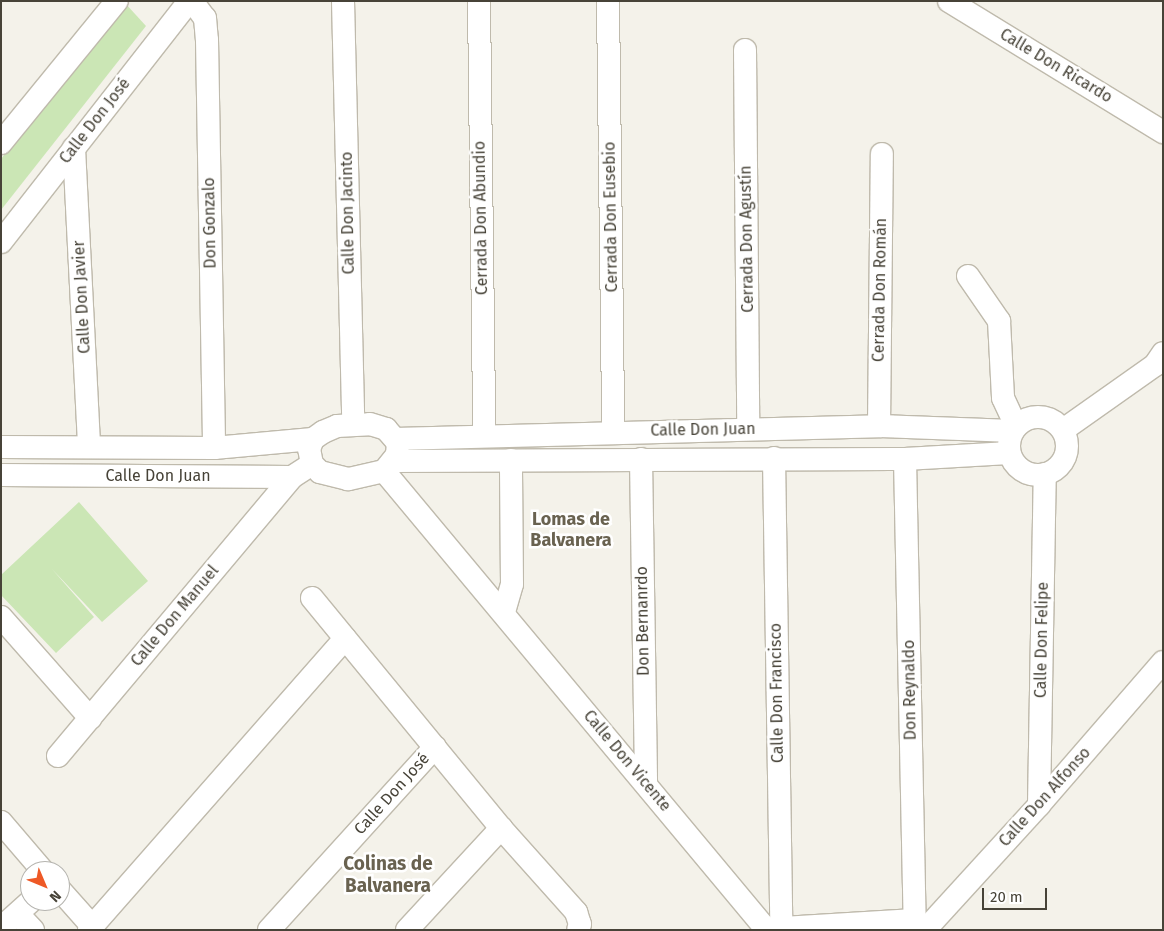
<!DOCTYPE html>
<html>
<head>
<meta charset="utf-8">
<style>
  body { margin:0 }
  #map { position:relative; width:1164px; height:931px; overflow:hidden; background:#f4f2ea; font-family:"Fira Sans",sans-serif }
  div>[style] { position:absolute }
  .green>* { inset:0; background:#cbe6b5 }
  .roads { filter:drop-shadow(1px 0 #bfbaac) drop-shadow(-1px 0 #bfbaac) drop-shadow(0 1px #bfbaac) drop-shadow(0 -1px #bfbaac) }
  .minor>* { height:22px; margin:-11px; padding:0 11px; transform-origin:11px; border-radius:11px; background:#fff }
  .minor>.ring { margin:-11px; padding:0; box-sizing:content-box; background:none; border:22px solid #fff; border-radius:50% }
  span { translate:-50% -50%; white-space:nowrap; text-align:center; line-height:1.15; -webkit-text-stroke:5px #fff; paint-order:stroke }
  .street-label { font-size:16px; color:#474338 }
  .neighbourhood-label { font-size:18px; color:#696250; font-weight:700 }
  .quarter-label { font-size:19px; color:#696250; font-weight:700 }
  .frame { position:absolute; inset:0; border:2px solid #474338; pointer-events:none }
  .north { position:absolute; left:20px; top:861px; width:50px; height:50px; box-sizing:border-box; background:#fff; border:1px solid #b5b4af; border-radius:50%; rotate:135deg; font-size:14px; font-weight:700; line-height:20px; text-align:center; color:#474338 }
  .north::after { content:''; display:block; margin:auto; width:18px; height:22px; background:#ee5926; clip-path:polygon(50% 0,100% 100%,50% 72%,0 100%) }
  .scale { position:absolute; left:982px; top:888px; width:65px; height:22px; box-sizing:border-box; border:2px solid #474338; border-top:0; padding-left:6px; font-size:15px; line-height:18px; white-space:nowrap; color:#474338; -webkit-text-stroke:4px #fff; paint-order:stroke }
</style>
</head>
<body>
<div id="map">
  <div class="green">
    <i style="clip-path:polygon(125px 3px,146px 26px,1px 210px,1px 159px)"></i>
    <i style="clip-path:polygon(79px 502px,148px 581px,102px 622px,52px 569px,94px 617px,56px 653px,1px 595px,1px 575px)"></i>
  </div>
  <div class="roads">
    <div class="minor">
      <i style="left:192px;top:1px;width:21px;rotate:53deg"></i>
      <i style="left:205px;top:18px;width:22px;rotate:85deg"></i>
      <i style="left:207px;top:40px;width:408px;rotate:89deg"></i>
      <i style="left:343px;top:1px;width:423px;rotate:88.6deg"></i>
      <i style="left:479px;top:1px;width:434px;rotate:89.3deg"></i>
      <i style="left:608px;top:1px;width:431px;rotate:89.3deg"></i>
      <i style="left:949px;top:1px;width:251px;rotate:31.5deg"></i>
      <i style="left:745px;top:50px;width:378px;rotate:89.5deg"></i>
      <i style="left:1px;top:143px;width:183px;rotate:-50.8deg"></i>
      <i style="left:74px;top:148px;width:299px;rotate:87.1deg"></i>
      <i style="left:1px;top:242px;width:306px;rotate:-52deg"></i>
      <i style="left:968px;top:276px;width:55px;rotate:55.4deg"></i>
      <i style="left:999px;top:321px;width:77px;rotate:87deg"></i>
      <i style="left:1003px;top:398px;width:31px;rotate:65deg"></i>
      <i class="ring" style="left:1009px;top:417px;width:36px;height:36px"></i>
      <i style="left:370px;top:424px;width:17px;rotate:17deg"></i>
      <i style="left:386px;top:429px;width:18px;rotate:49deg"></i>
      <i style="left:398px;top:443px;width:12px;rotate:95deg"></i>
      <i style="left:397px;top:455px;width:21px;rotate:129deg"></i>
      <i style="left:384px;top:471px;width:37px;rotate:167deg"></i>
      <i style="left:348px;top:479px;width:29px;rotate:-166deg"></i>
      <i style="left:320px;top:472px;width:11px;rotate:-135deg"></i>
      <i style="left:312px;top:464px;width:15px;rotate:-101deg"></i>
      <i style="left:309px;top:449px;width:11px;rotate:-68deg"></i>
      <i style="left:313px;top:439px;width:12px;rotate:-35deg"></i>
      <i style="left:323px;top:432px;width:15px;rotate:-23deg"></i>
      <i style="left:337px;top:426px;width:33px;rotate:-3deg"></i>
      <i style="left:879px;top:426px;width:272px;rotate:-89.4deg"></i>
      <i style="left:1063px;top:430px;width:113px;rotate:-35.2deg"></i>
      <i style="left:1155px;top:365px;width:14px;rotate:-56deg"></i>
      <i style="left:395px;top:439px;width:484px;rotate:-1.5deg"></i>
      <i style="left:879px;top:426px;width:134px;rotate:2.1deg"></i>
      <i style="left:1px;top:447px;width:213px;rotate:0.3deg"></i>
      <i style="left:214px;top:448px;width:99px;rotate:-5.2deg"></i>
      <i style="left:774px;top:458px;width:470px;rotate:89.1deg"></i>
      <i style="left:641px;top:459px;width:324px;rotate:89.1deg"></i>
      <i style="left:905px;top:459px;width:461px;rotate:88.8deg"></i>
      <i style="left:393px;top:461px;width:512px;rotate:-0.22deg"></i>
      <i style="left:905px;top:459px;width:104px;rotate:-3.3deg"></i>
      <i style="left:384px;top:471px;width:596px;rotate:50.17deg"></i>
      <i style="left:766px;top:929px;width:149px;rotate:-3.5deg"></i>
      <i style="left:915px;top:920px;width:12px;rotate:59deg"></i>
      <i style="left:1px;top:475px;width:291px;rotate:0.4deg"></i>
      <i style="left:292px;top:477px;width:24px;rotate:-33deg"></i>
      <i style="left:312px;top:598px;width:298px;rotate:50.6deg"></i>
      <i style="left:501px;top:828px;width:113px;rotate:48.2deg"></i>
      <i style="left:576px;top:912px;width:13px;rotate:72deg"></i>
      <i style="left:580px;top:924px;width:6px;rotate:108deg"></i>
      <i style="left:504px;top:612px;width:29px;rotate:-74deg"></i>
      <i style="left:512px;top:584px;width:124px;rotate:-90.5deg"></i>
      <i style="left:1px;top:617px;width:135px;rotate:48.6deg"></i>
      <i style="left:58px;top:756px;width:364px;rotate:-50deg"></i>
      <i style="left:1039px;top:805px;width:331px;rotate:-89deg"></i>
      <i style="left:1px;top:822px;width:65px;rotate:49.4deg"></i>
      <i style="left:60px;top:890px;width:48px;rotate:48.4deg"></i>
      <i style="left:18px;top:914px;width:22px;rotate:47deg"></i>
      <i style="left:1px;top:928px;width:40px;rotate:-42deg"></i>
      <i style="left:89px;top:930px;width:388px;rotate:-48.7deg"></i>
      <i style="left:269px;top:930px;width:247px;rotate:-47.8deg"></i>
      <i style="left:407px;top:930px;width:139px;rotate:-47.3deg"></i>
      <i style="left:925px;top:930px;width:169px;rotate:-47.6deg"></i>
      <i style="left:1039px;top:805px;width:189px;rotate:-49.1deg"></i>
    </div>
  </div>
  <div class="street-label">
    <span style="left:1056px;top:66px;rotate:31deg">Calle Don Ricardo</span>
    <span style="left:95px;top:121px;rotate:-52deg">Calle Don José</span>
    <span style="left:348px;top:213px;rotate:-91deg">Calle Don Jacinto</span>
    <span style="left:611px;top:217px;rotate:-91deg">Cerrada Don Eusebio</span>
    <span style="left:481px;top:218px;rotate:-91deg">Cerrada Don Abundio</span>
    <span style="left:210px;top:223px;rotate:-91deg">Don Gonzalo</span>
    <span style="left:747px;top:239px;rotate:-91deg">Cerrada Don Agustín</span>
    <span style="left:880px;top:290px;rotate:-89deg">Cerrada Don Román</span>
    <span style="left:82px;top:297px;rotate:-93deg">Calle Don Javier</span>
    <span style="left:703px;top:430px;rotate:-1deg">Calle Don Juan</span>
    <span style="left:158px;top:476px">Calle Don Juan</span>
    <span style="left:175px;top:616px;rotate:-50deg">Calle Don Manuel</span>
    <span style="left:643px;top:621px;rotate:-91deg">Don Bernanrdo</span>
    <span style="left:1042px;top:640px;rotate:-89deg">Calle Don Felipe</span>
    <span style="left:910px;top:690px;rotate:-91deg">Don Reynaldo</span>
    <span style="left:777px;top:693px;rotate:-91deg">Calle Don Francisco</span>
    <span style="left:627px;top:761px;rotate:50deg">Calle Don Vicente</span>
    <span style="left:392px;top:794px;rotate:-48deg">Calle Don José</span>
    <span style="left:1045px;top:797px;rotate:-48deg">Calle Don Alfonso</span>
  </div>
  <div class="neighbourhood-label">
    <span style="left:571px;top:530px">Lomas de<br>Balvanera</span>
  </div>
  <div class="quarter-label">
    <span style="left:388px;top:875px">Colinas de<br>Balvanera</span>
  </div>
  <div class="frame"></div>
  <div class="north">N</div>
  <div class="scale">20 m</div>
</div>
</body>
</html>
